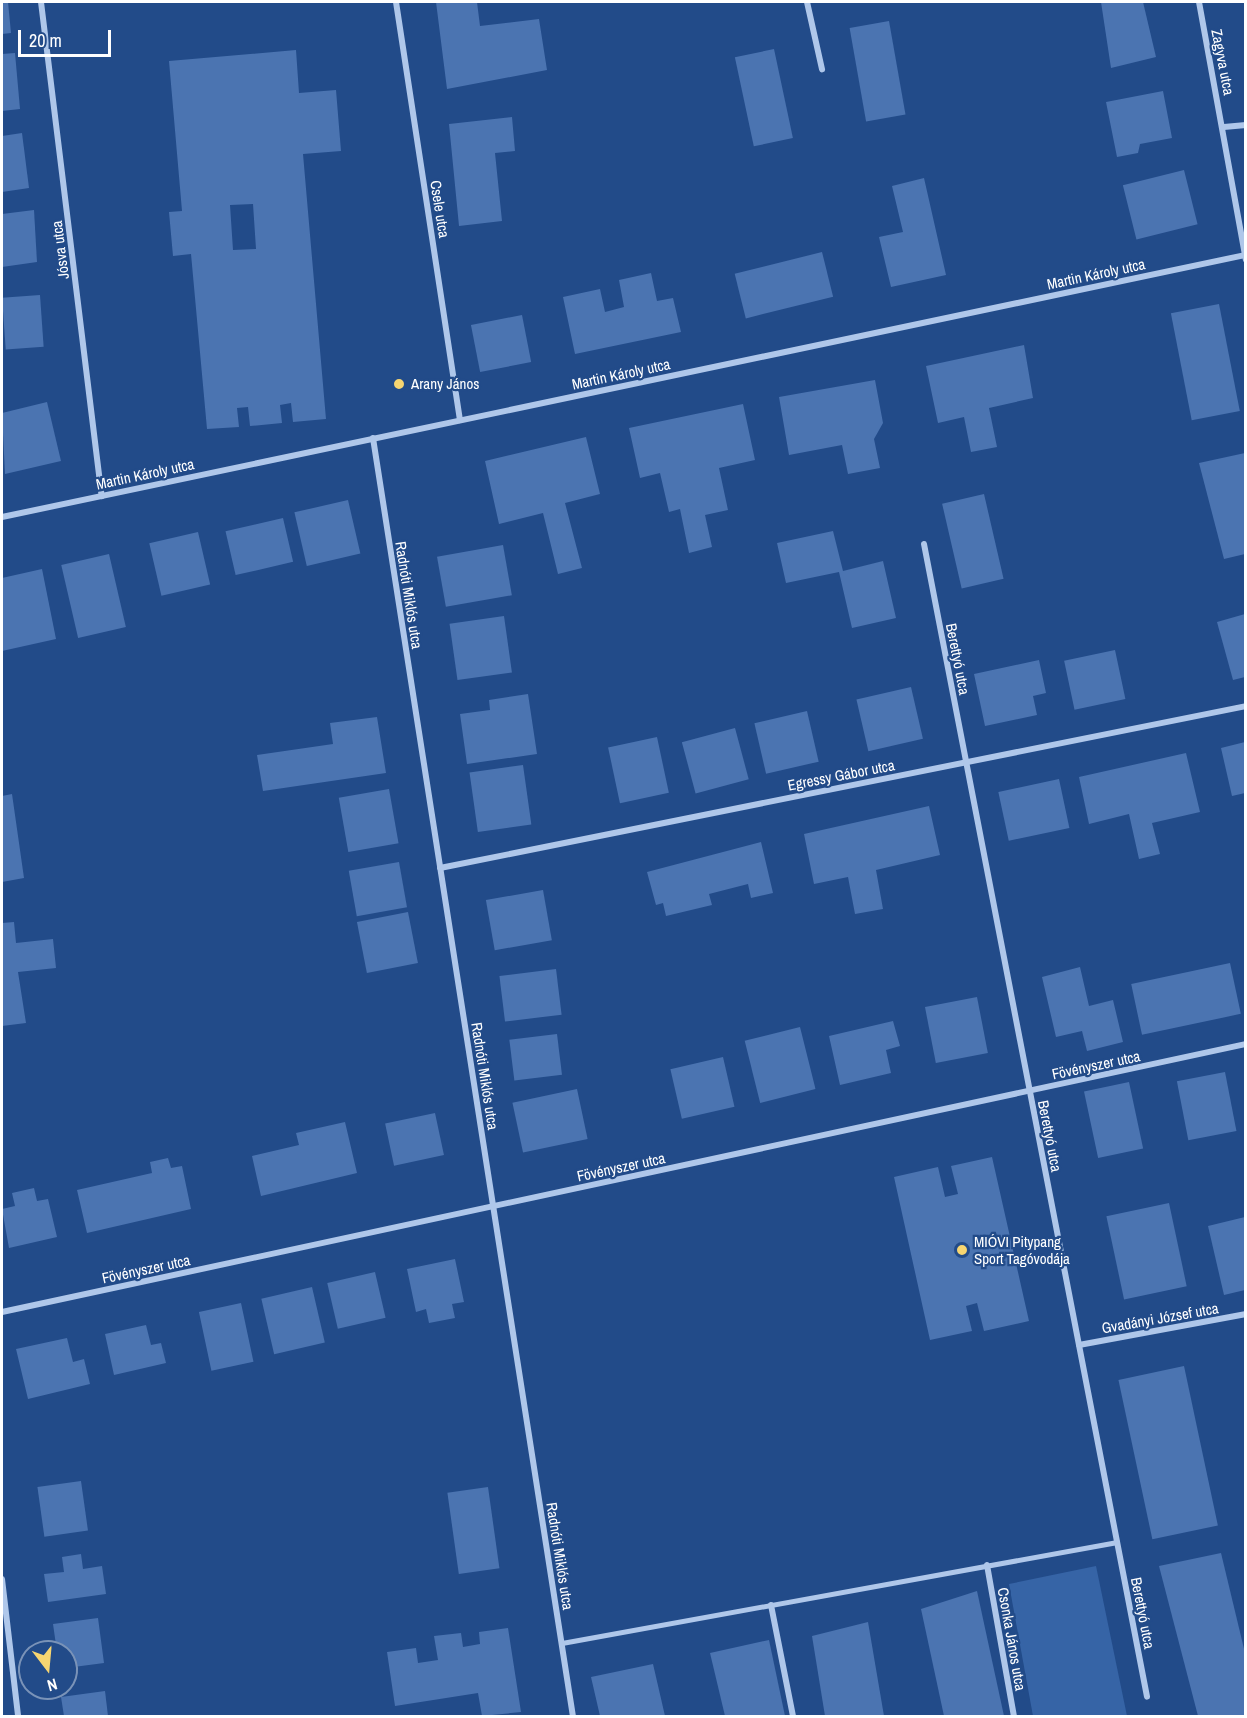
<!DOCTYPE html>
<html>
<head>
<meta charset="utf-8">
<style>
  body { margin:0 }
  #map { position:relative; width:1247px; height:1718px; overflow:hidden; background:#224b89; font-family:"Archivo Narrow",sans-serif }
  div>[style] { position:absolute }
  .green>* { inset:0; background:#3664a6 }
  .building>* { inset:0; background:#4b74b1; transform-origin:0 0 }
  .service>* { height:4.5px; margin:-2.25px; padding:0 2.25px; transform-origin:2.25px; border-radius:2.25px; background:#afc7ea }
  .minor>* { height:6px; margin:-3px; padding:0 3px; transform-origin:3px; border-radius:3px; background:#afc7ea }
  .dots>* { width:16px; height:16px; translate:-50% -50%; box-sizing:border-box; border:3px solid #224b89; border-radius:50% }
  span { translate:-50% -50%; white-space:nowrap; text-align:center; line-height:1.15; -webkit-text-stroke:4.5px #224b89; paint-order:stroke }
  .street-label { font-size:15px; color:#fff }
  .poi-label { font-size:15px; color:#fff }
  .left { translate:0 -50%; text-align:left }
  .frame { position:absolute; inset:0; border:3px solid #fff; pointer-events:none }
  .north { position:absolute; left:18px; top:1640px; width:60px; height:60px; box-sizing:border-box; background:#224b89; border:2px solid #7a93b8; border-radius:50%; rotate:164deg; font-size:16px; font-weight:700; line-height:24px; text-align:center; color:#fff }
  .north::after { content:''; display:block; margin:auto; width:21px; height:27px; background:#f6d571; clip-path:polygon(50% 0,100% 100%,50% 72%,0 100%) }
  .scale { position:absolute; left:18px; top:30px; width:93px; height:27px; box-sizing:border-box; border:3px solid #fff; border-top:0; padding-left:8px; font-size:18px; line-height:21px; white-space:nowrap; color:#fff; -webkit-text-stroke:4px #224b89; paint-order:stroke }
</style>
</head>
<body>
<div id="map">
  <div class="green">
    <i style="clip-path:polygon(1096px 1566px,1127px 1716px,1033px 1716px,1009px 1584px)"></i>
  </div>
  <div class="building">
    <i style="clip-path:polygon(2px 2px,8px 2px,11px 33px,2px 34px)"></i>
    <i style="clip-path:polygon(436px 2px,477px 2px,480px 26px,539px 19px,547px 70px,447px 89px)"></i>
    <i style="clip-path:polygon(1101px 2px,1143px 2px,1156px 57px,1111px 68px)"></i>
    <i style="left:889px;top:21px;width:95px;height:40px;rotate:80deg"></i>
    <i style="left:774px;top:49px;width:91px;height:40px;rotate:78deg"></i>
    <i style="clip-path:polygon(evenodd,296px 50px,299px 93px,336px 90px,341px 151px,303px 154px,326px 419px,293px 422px,291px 403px,280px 405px,282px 423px,250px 426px,248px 407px,237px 408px,239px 427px,207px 429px,191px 254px,173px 256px,169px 212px,182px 211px,169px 61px,296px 50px,253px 204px,256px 249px,233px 250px,230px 205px,253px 204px)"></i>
    <i style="clip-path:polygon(15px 53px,20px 109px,2px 111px,2px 54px)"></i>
    <i style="clip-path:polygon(1163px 91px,1172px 138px,1140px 144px,1138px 153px,1117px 157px,1106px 102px)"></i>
    <i style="clip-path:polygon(512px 117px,515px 151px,495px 153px,502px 221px,459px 226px,449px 124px)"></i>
    <i style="clip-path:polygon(22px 133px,29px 188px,2px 192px,2px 136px)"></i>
    <i style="left:1184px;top:170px;width:56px;height:63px;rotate:76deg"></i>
    <i style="clip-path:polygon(924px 178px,946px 275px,891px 287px,879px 237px,903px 232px,892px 186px)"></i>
    <i style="clip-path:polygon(34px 210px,37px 262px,2px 267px,2px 214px)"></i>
    <i style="left:822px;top:252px;width:46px;height:90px;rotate:76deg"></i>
    <i style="clip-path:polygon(651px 273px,657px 301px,673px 298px,681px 332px,575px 354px,563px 297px,600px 289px,605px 312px,624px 307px,619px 280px)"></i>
    <i style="left:40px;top:295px;width:52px;height:38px;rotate:86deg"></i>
    <i style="left:1219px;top:304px;width:109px;height:49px;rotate:79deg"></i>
    <i style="left:522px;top:315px;width:48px;height:52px;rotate:79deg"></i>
    <i style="clip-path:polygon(1024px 345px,1033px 398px,989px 408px,997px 447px,971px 452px,964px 417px,938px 423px,926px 366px)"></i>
    <i style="clip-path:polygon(875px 380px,883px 423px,874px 439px,880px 468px,848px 474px,842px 445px,789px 455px,779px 397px)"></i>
    <i style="clip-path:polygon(47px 402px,61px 461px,5px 474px,2px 413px)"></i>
    <i style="clip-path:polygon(743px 404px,755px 460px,719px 468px,728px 510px,705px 515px,712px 547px,689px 553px,680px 509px,669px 512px,660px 473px,640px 478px,629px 428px)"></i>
    <i style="clip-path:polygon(586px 437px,600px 494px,565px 503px,582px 568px,558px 574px,543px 513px,499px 524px,485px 461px)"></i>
    <i style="clip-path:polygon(1245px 453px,1245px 554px,1224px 559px,1199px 463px)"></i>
    <i style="left:984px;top:494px;width:87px;height:43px;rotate:77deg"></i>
    <i style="left:348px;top:500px;width:55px;height:55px;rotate:77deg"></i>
    <i style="left:283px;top:518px;width:45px;height:59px;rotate:77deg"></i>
    <i style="clip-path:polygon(833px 531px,843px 571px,883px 561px,896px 618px,852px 628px,839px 572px,786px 583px,777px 543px)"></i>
    <i style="left:198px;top:532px;width:54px;height:50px;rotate:77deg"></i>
    <i style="left:503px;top:545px;width:51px;height:67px;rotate:80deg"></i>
    <i style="left:109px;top:554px;width:75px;height:49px;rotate:77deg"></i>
    <i style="clip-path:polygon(42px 569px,56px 639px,2px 651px,2px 578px)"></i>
    <i style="clip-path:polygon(1245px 614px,1245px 677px,1233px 680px,1217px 622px)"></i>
    <i style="left:504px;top:616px;width:57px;height:55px;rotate:82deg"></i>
    <i style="left:1115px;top:650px;width:50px;height:52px;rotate:78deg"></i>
    <i style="clip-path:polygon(1039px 660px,1046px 693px,1033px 696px,1037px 715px,985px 726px,974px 674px)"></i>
    <i style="left:911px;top:687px;width:53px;height:56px;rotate:77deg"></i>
    <i style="clip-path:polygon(528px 694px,537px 754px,467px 764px,460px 714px,490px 710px,489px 700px)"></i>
    <i style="left:807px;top:711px;width:52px;height:54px;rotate:77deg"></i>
    <i style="clip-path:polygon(377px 717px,386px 773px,263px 791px,257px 755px,333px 744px,330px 723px)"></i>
    <i style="left:735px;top:728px;width:53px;height:55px;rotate:75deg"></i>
    <i style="left:657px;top:737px;width:57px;height:50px;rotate:78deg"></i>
    <i style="clip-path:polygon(1245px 742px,1245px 793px,1232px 796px,1221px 748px)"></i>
    <i style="clip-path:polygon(1186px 753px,1200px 812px,1152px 823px,1160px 854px,1139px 859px,1129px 814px,1089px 824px,1079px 777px)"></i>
    <i style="left:523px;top:765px;width:60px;height:54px;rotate:82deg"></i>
    <i style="left:1059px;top:779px;width:50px;height:62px;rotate:78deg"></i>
    <i style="left:389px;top:789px;width:55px;height:51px;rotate:80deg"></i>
    <i style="clip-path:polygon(12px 794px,24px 878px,2px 882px,2px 796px)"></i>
    <i style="clip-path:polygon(929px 806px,940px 855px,876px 870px,883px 909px,855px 914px,848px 877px,814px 884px,804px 834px)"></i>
    <i style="clip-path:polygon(761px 842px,773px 893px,751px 898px,748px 884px,709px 894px,712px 905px,666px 916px,663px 903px,656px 905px,647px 872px)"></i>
    <i style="left:399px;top:862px;width:46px;height:51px;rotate:80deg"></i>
    <i style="left:543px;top:890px;width:51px;height:58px;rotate:80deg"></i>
    <i style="left:408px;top:912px;width:52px;height:52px;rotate:79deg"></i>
    <i style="clip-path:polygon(14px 922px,16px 943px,53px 939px,56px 968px,18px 972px,26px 1023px,2px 1026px,2px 923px)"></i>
    <i style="left:1230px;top:963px;width:52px;height:101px;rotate:78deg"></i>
    <i style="clip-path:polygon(1080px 967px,1089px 1006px,1113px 1000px,1123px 1042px,1087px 1051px,1082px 1031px,1056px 1037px,1042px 977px)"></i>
    <i style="left:556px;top:969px;width:46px;height:57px;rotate:83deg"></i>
    <i style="left:977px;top:997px;width:57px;height:53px;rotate:79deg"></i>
    <i style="clip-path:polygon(893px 1021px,900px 1046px,886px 1050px,891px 1073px,840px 1085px,829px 1036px)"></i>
    <i style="left:800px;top:1027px;width:64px;height:57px;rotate:76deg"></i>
    <i style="left:557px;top:1034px;width:41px;height:48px;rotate:83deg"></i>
    <i style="left:723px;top:1057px;width:51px;height:54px;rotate:77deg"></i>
    <i style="left:1225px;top:1072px;width:60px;height:49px;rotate:79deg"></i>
    <i style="left:1129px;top:1082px;width:68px;height:46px;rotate:78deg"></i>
    <i style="left:577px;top:1089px;width:51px;height:66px;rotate:78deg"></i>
    <i style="left:435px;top:1113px;width:43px;height:51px;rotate:78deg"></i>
    <i style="clip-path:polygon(345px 1122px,357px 1173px,261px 1196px,252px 1156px,299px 1145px,296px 1133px)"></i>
    <i style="clip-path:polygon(992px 1157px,1029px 1321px,984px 1331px,977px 1303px,966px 1306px,972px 1331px,930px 1340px,894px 1177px,938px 1167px,945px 1197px,958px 1194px,951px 1166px)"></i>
    <i style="clip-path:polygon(168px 1158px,171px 1168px,182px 1166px,191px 1209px,87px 1233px,77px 1190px,152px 1173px,150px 1162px)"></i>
    <i style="clip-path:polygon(34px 1188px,37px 1201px,48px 1199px,57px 1237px,9px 1248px,2px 1209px,15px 1206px,12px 1193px)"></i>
    <i style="left:1169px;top:1203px;width:85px;height:64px;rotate:78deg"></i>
    <i style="clip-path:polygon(1245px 1217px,1245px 1290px,1224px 1295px,1208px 1226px)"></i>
    <i style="clip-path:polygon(455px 1259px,464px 1302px,452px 1304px,455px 1318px,429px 1323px,426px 1309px,416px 1312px,407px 1269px)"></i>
    <i style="left:375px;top:1272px;width:47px;height:49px;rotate:77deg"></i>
    <i style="left:312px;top:1287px;width:57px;height:52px;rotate:77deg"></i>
    <i style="left:241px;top:1303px;width:60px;height:43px;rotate:78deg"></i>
    <i style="clip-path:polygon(146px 1325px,151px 1345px,161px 1343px,166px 1363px,114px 1375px,105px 1334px)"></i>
    <i style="clip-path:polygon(67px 1338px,73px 1362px,84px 1359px,90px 1384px,28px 1399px,16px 1349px)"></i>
    <i style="left:1184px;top:1366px;width:163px;height:67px;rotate:78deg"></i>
    <i style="left:81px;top:1481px;width:50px;height:44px;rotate:82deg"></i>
    <i style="left:488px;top:1487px;width:82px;height:41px;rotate:82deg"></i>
    <i style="clip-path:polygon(1221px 1553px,1245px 1653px,1245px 1715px,1198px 1716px,1159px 1566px)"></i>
    <i style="clip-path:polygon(81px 1554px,83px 1569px,102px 1566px,106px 1594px,48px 1602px,44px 1574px,64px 1572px,62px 1557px)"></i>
    <i style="clip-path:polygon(977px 1591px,1004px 1716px,944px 1716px,921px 1609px)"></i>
    <i style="clip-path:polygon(98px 1618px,104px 1663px,66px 1668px,66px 1652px,57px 1652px,53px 1624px)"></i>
    <i style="clip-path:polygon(868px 1622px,884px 1716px,825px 1716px,812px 1636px)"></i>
    <i style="clip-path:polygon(508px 1628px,521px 1712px,482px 1716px,478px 1693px,395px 1706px,387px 1652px,416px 1648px,418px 1663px,438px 1660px,434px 1636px,461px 1633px,463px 1647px,480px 1644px,479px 1632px)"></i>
    <i style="clip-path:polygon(769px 1640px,785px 1716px,725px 1716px,710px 1653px)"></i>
    <i style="clip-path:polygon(653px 1664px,665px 1716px,600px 1716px,591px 1677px)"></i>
    <i style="clip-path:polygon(105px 1691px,108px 1716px,64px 1716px,61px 1697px)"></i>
  </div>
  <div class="service">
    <i style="left:562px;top:1643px;width:564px;rotate:-10.31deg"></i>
  </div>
  <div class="minor">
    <i style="left:41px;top:2px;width:498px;rotate:83deg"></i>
    <i style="left:396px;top:2px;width:423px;rotate:81.3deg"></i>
    <i style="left:807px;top:2px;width:69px;rotate:77.4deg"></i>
    <i style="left:1199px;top:2px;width:262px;rotate:79.7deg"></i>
    <i style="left:1224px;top:127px;width:22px;rotate:-5deg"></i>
    <i style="left:373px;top:438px;width:1294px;rotate:81.11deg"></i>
    <i style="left:2px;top:517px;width:1270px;rotate:-11.9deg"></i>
    <i style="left:924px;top:544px;width:1174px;rotate:79.05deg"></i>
    <i style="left:440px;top:868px;width:822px;rotate:-11.36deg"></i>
    <i style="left:2px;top:1312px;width:1273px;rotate:-12.16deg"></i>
    <i style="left:1079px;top:1345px;width:170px;rotate:-10.5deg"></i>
    <i style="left:987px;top:1565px;width:153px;rotate:79.9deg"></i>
    <i style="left:2px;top:1579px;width:138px;rotate:83.3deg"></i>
    <i style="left:771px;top:1605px;width:113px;rotate:78.8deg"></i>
  </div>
  <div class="dots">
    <i style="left:399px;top:384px;background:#f6d571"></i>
    <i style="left:962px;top:1250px;background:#f6d571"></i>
  </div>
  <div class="street-label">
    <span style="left:1223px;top:62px;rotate:79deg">Zagyva utca</span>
    <span style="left:440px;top:209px;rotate:81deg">Csele utca</span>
    <span style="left:60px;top:250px;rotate:-97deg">Jósva utca</span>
    <span style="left:1096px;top:274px;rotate:-12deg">Martin Károly utca</span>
    <span style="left:621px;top:374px;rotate:-12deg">Martin Károly utca</span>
    <span style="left:145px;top:474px;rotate:-12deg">Martin Károly utca</span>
    <span style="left:409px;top:595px;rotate:81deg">Radnóti Miklós utca</span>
    <span style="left:958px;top:659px;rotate:79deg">Berettyó utca</span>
    <span style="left:841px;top:775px;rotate:-11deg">Egressy Gábor utca</span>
    <span style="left:1096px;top:1065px;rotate:-12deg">Fövényszer utca</span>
    <span style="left:485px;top:1076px;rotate:81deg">Radnóti Miklós utca</span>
    <span style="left:1050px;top:1136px;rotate:79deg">Berettyó utca</span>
    <span style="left:621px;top:1167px;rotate:-12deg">Fövényszer utca</span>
    <span style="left:146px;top:1269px;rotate:-12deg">Fövényszer utca</span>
    <span style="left:1160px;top:1318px;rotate:-10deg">Gvadányi József utca</span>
    <span style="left:560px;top:1556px;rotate:81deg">Radnóti Miklós utca</span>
    <span style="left:1143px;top:1613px;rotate:79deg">Berettyó utca</span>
    <span style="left:1012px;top:1639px;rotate:80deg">Csonka János utca</span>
  </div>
  <div class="poi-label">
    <span class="left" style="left:411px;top:384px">Arany János</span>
    <span class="left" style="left:974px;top:1250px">MIÓVI Pitypang<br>Sport Tagóvodája</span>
  </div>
  <div class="frame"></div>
  <div class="north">N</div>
  <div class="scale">20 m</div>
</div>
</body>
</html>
